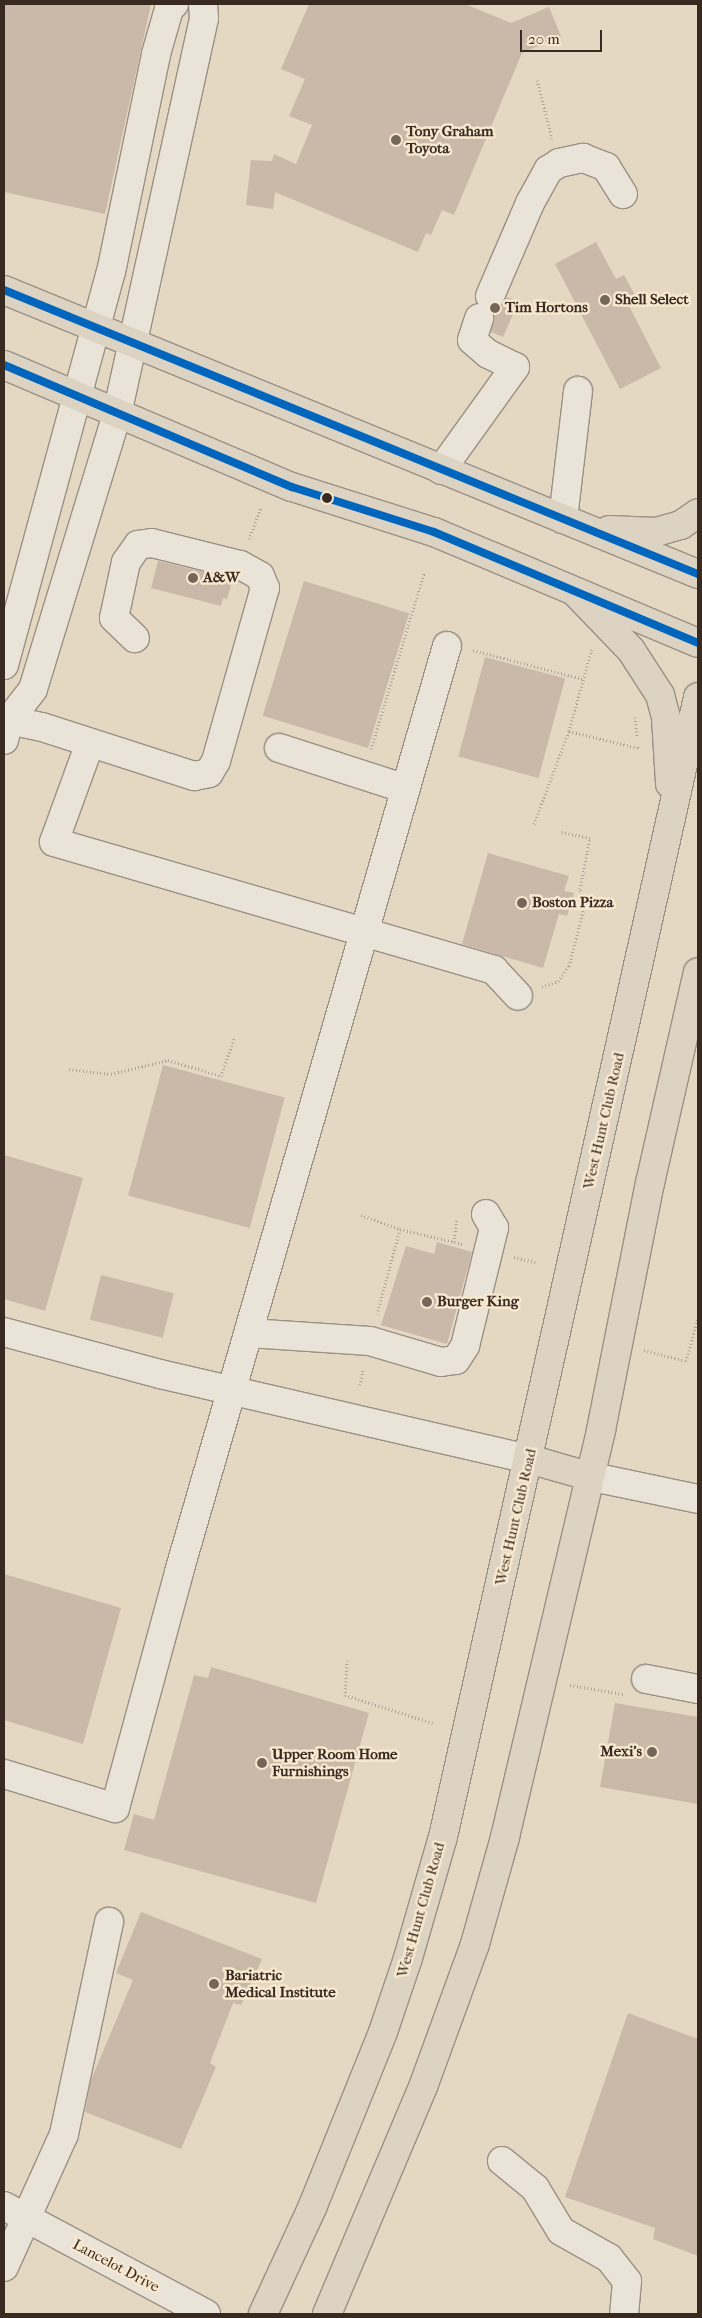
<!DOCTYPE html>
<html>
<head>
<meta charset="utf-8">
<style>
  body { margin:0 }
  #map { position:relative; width:702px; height:2318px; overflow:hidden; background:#e5d8c3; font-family:"IM FELL French Canon",serif }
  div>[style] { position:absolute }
  .building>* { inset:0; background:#cab8a8; transform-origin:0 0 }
  .path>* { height:3px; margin-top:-1.5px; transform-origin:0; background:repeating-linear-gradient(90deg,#aaa49b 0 1px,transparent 0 3.5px) }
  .roads { filter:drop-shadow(1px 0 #9a9084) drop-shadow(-1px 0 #9a9084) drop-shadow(0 1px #9a9084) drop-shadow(0 -1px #9a9084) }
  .minor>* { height:28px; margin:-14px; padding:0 14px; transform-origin:14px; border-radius:14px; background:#e9e3d8 }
  .major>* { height:28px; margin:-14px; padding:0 14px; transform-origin:14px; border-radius:14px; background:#ddd3c3 }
  .bus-1>* { height:8px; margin:-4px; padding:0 4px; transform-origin:4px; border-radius:4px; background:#0065bd }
  .dots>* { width:14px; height:14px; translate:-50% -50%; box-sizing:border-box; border:2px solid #f7e8cf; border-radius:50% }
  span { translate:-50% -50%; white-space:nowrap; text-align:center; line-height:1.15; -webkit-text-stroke:5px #f7e8cf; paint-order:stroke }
  .poi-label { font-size:15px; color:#382921; font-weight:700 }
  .left { translate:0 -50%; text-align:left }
  .right { translate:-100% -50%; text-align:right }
  .street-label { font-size:15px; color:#382921 }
  .frame { position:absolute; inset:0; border:5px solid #382921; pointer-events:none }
  .scale { position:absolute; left:520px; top:30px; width:82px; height:22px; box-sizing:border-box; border:2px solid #382921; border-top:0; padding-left:6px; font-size:15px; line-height:18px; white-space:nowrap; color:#382921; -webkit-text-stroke:4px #f7e8cf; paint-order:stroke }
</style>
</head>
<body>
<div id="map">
  <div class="building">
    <i style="clip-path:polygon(4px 4px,151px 4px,105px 214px,4px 192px)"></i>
    <i style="clip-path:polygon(309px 4px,465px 4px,511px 23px,549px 7px,561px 36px,522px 53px,454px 215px,442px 210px,431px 235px,426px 233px,418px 252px,275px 192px,273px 209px,246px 205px,251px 160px,272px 161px,274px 154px,296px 164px,312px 125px,289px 116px,305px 79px,281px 69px)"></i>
    <i style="clip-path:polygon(596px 242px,616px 279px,624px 275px,637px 299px,628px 304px,661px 368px,620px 389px,555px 264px)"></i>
    <i style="clip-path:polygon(507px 297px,519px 301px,503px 337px,491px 332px,493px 311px,500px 308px)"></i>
    <i style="clip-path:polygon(158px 561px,233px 579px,227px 599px,223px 598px,221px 606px,151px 588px)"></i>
    <i style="left:304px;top:581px;width:110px;height:141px;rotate:17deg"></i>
    <i style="left:485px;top:657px;width:83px;height:103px;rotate:15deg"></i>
    <i style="clip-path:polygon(488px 853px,569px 876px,564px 891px,574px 893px,567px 916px,559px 914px,543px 968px,462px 944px)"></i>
    <i style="left:163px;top:1065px;width:126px;height:135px;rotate:15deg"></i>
    <i style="clip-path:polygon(4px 1155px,83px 1178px,45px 1311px,4px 1299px)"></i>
    <i style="clip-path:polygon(437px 1242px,472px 1252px,447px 1344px,381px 1325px,406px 1246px,434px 1254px)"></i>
    <i style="left:101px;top:1275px;width:75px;height:46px;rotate:14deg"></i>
    <i style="clip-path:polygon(4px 1574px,121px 1608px,83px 1744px,4px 1720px)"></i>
    <i style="clip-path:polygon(211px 1667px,369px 1713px,316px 1903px,124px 1850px,134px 1814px,154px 1820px,194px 1675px,208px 1678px)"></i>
    <i style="clip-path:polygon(615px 1703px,698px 1717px,698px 1804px,600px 1787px)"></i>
    <i style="clip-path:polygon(141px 1912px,262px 1959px,241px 2005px,233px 2003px,210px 2063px,216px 2067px,181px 2149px,85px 2112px,91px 2080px,133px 1980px,116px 1973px)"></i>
    <i style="clip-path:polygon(628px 2013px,698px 2039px,698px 2256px,653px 2239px,655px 2228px,565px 2197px)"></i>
  </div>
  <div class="path">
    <i style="left:537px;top:80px;width:60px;rotate:75.5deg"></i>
    <i style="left:249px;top:539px;width:34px;rotate:-69deg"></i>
    <i style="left:473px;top:650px;width:114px;rotate:14.8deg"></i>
    <i style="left:635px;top:717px;width:19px;rotate:84deg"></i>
    <i style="left:569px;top:731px;width:86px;rotate:-74.5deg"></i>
    <i style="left:371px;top:749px;width:184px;rotate:-73.2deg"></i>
    <i style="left:534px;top:824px;width:99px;rotate:-69.4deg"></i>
    <i style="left:569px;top:731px;width:71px;rotate:13.8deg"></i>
    <i style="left:638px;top:748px;width:3px;rotate:-90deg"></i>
    <i style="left:542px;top:987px;width:17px;rotate:-21deg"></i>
    <i style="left:558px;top:981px;width:19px;rotate:-54deg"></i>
    <i style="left:569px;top:966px;width:60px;rotate:-75.5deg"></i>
    <i style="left:584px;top:908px;width:19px;rotate:-102deg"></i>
    <i style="left:580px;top:889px;width:52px;rotate:-78.9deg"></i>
    <i style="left:590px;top:838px;width:30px;rotate:-168deg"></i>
    <i style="left:69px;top:1069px;width:42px;rotate:6.8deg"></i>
    <i style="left:111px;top:1074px;width:59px;rotate:-13.8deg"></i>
    <i style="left:168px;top:1060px;width:55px;rotate:16.8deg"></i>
    <i style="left:221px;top:1076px;width:42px;rotate:-70.7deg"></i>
    <i style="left:361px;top:1215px;width:41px;rotate:19.7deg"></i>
    <i style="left:400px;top:1229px;width:88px;rotate:105.1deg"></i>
    <i style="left:400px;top:1229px;width:64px;rotate:13.6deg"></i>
    <i style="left:454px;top:1242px;width:24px;rotate:-83deg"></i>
    <i style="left:514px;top:1257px;width:22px;rotate:13deg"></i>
    <i style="left:644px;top:1350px;width:43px;rotate:14.7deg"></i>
    <i style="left:686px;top:1361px;width:45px;rotate:-74.4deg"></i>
    <i style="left:360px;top:1385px;width:16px;rotate:-79deg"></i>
    <i style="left:347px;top:1660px;width:35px;rotate:93deg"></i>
    <i style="left:345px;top:1695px;width:92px;rotate:17.7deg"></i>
    <i style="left:570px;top:1685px;width:54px;rotate:9.6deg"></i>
  </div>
  <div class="roads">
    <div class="minor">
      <i style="left:490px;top:296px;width:101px;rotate:-66.7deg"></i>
      <i style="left:530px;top:203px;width:38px;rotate:-61deg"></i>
      <i style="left:548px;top:170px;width:13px;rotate:-32deg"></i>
      <i style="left:559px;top:163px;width:25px;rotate:-12deg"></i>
      <i style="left:583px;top:158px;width:25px;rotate:21deg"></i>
      <i style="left:606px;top:167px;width:32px;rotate:58deg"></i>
      <i style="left:441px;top:470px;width:127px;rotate:-54.3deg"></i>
      <i style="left:515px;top:367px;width:30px;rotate:-154deg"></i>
      <i style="left:488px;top:354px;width:21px;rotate:-139deg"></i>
      <i style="left:472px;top:340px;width:23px;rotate:-72deg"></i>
      <i style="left:563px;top:519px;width:129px;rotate:-83.3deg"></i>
      <i style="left:4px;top:665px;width:407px;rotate:-74.8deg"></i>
      <i style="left:111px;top:272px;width:223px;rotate:-78.3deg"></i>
      <i style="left:156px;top:54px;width:47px;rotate:-73.9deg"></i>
      <i style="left:169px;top:9px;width:7px;rotate:-45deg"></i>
      <i style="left:4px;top:719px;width:39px;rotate:12deg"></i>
      <i style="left:42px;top:727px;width:160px;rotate:17.9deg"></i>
      <i style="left:194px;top:776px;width:15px;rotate:-11deg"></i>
      <i style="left:209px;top:773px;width:14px;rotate:-60deg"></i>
      <i style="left:216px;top:761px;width:180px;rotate:-74.2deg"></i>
      <i style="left:265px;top:588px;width:13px;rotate:-113deg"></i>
      <i style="left:260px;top:576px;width:23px;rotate:-151deg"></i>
      <i style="left:240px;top:565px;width:91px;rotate:-166deg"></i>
      <i style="left:152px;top:543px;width:14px;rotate:172deg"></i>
      <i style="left:138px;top:545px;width:21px;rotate:125deg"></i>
      <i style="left:126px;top:562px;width:57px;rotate:102.1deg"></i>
      <i style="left:114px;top:618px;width:29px;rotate:44deg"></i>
      <i style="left:4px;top:740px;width:21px;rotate:-76deg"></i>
      <i style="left:9px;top:720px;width:39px;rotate:-52deg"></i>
      <i style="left:33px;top:689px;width:288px;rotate:-73deg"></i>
      <i style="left:117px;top:414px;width:405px;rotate:-77.6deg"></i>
      <i style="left:204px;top:18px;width:14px;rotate:-94deg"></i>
      <i style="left:90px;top:743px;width:105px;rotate:110deg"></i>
      <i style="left:54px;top:842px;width:458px;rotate:16.2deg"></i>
      <i style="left:494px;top:970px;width:35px;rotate:47deg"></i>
      <i style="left:279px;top:748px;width:133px;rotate:17.9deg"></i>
      <i style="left:4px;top:1332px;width:162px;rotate:15.1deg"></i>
      <i style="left:160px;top:1374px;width:379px;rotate:13deg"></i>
      <i style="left:249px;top:1333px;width:121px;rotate:3.8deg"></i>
      <i style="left:370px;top:1341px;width:74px;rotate:16.5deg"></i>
      <i style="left:441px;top:1362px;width:15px;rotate:-8deg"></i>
      <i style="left:456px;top:1360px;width:17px;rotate:-57deg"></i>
      <i style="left:465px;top:1346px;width:122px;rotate:-76.2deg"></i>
      <i style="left:494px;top:1228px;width:16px;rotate:-120deg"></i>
      <i style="left:588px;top:1476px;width:112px;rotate:11.8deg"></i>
      <i style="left:646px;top:1679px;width:53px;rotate:10.9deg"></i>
      <i style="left:4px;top:1774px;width:116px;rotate:17deg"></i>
      <i style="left:115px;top:1808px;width:245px;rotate:-74.8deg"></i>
      <i style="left:179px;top:1572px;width:964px;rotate:-73.86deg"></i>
      <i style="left:502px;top:2161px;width:43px;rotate:39.3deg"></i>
      <i style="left:535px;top:2188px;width:50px;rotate:58.8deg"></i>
      <i style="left:561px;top:2231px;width:55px;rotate:29.4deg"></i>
      <i style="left:609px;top:2258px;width:29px;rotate:52deg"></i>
      <i style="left:627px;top:2281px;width:33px;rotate:95deg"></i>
      <i style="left:4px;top:2206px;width:229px;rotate:28.1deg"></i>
      <i style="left:4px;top:2267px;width:146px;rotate:-65.7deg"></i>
      <i style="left:64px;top:2134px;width:217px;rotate:-78deg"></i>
    </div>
    <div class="major">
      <i style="left:4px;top:290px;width:750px;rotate:22.26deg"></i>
      <i style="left:4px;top:365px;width:313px;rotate:23deg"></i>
      <i style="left:292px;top:487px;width:149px;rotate:17.6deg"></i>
      <i style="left:434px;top:532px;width:286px;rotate:22.8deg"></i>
      <i style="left:609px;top:530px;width:47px;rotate:2.4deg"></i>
      <i style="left:656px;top:532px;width:26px;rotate:-16deg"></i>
      <i style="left:681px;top:525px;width:21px;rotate:-35deg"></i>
      <i style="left:578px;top:595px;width:76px;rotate:46.1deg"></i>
      <i style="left:631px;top:650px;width:54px;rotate:57.2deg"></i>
      <i style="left:660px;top:695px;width:24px;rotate:75deg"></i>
      <i style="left:666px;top:718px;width:66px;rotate:86.5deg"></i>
      <i style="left:529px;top:1459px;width:61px;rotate:16.1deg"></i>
      <i style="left:263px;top:2314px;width:117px;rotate:-65.2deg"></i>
      <i style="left:312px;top:2208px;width:190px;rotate:-68deg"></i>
      <i style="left:383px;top:2032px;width:78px;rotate:-71.3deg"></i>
      <i style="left:408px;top:1958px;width:126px;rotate:-73.9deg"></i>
      <i style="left:443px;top:1837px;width:1168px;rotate:-77.39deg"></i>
      <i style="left:327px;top:2314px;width:246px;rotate:-67.1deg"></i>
      <i style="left:423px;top:2087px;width:152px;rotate:-70deg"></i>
      <i style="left:475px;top:1944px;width:111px;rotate:-74.3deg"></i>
      <i style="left:505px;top:1837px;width:418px;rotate:-76.7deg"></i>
      <i style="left:601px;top:1430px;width:252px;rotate:-78.8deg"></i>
      <i style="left:650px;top:1183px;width:216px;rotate:-77.2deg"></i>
    </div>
  </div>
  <div class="bus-1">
    <i style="left:4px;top:290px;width:750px;rotate:22.26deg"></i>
    <i style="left:4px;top:365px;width:313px;rotate:23deg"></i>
    <i style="left:292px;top:487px;width:149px;rotate:17.6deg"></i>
    <i style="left:434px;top:532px;width:286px;rotate:22.8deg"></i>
  </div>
  <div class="dots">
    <i style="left:396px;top:140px;background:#75665a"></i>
    <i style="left:605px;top:300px;background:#75665a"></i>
    <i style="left:495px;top:308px;background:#75665a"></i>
    <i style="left:327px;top:498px;background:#382921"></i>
    <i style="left:193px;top:578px;background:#75665a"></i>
    <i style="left:522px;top:903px;background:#75665a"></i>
    <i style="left:427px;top:1302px;background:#75665a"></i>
    <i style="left:652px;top:1752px;background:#75665a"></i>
    <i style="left:262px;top:1763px;background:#75665a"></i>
    <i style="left:214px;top:1984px;background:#75665a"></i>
  </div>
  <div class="poi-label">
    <span class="left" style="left:406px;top:140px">Tony Graham<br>Toyota</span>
    <span class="left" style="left:615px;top:300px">Shell Select</span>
    <span class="left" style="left:505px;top:308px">Tim Hortons</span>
    <span class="left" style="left:203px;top:578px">A&amp;W</span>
    <span class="left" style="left:532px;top:903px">Boston Pizza</span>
    <span class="left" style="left:437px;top:1302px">Burger King</span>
    <span class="right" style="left:642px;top:1752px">Mexi's</span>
    <span class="left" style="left:272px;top:1763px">Upper Room Home<br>Furnishings</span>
    <span class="left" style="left:225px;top:1984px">Bariatric<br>Medical Institute</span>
  </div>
  <div class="street-label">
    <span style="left:604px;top:1121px;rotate:-77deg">West Hunt Club Road</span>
    <span style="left:516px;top:1517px;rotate:-77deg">West Hunt Club Road</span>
    <span style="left:421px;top:1910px;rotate:-74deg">West Hunt Club Road</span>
    <span style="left:116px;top:2266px;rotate:28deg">Lancelot Drive</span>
  </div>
  <div class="frame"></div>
  <div class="scale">20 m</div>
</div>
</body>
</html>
